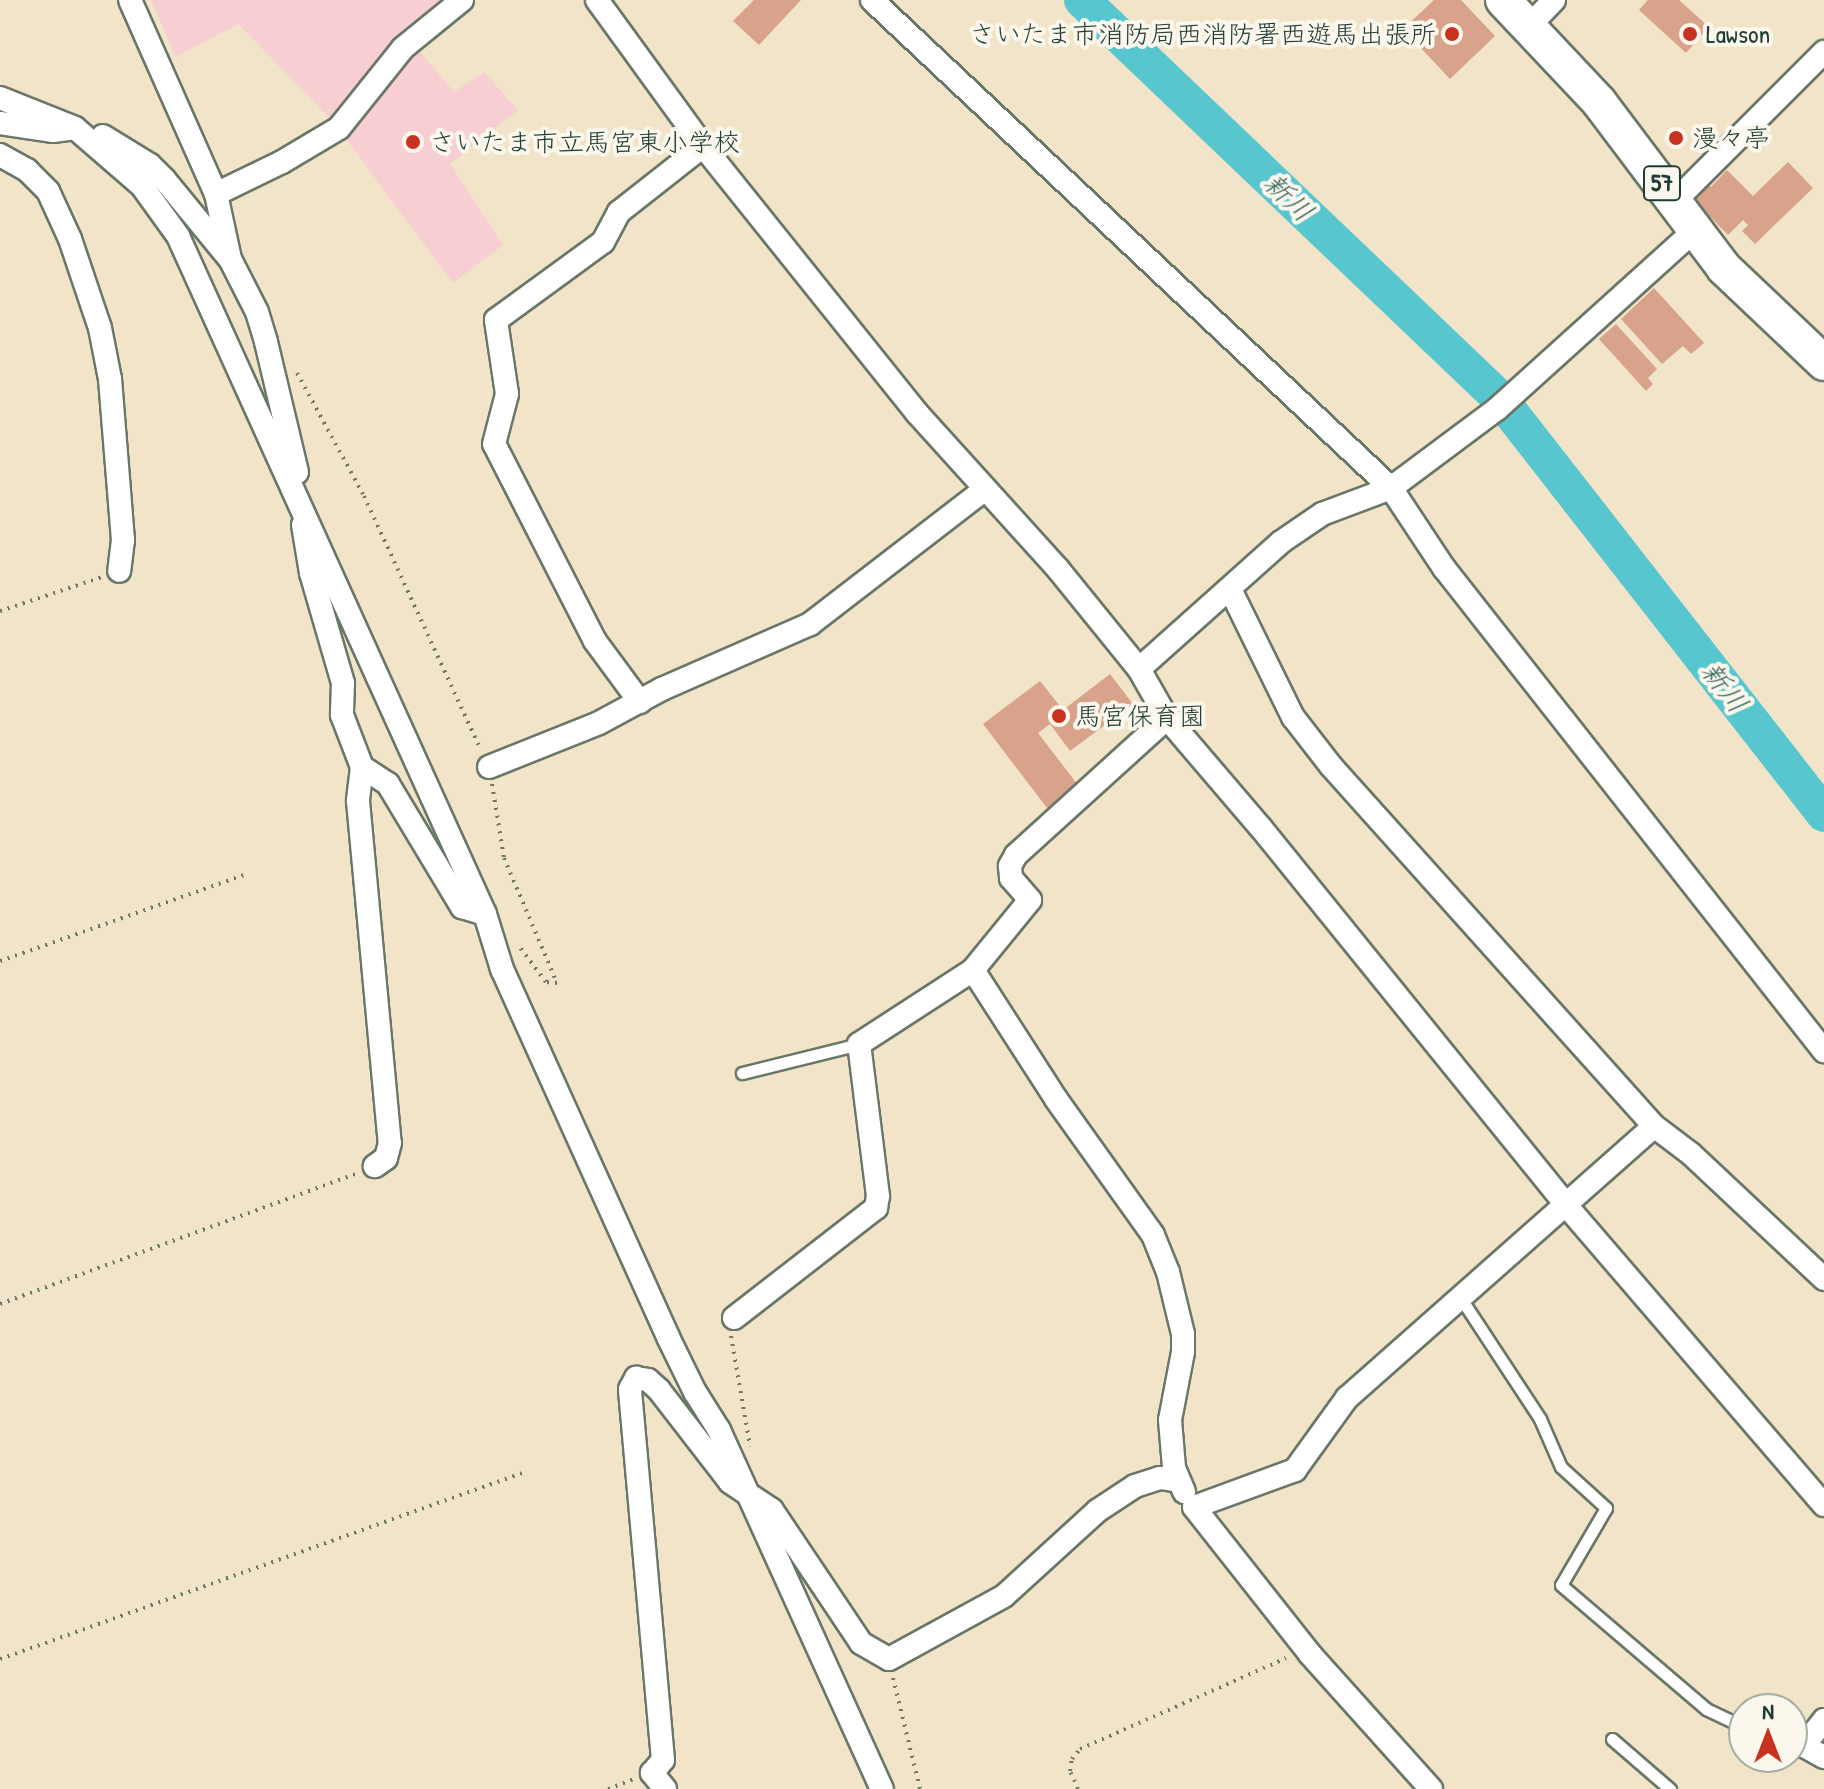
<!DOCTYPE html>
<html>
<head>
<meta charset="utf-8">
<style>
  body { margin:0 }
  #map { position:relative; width:1824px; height:1789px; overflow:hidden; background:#f2e4c8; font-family:"Patrick Hand","Klee One",sans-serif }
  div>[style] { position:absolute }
  .built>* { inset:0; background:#f7cfd3 }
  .river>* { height:36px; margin:-18px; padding:0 18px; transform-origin:18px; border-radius:18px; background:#58c6ce }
  .building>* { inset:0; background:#d8a28b }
  .path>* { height:4px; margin-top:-2px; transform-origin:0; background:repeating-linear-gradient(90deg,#697768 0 2px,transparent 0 8px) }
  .roads { filter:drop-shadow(2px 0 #697768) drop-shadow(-2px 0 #697768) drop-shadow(0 2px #697768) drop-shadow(0 -2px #697768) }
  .service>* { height:11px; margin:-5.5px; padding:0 5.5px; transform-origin:5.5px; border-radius:5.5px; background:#fff }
  .minor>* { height:22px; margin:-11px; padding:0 11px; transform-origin:11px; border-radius:11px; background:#fff }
  .primary>* { height:34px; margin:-17px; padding:0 17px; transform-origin:17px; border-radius:17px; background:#fff }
  .dots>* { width:22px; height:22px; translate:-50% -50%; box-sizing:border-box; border:4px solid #fbf7ec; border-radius:50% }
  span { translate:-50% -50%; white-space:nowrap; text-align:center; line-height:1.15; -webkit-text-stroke:8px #fbf7ec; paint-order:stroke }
  .shield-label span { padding:2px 6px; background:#fbf7ec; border:2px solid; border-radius:6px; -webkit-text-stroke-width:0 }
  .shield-label { font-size:24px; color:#1f3d34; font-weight:700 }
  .poi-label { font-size:26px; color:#1f3d34 }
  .right { translate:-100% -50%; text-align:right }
  .left { translate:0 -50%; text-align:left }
  .water-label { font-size:28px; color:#2d5f5a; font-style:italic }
  .north { position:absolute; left:1728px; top:1693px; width:80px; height:80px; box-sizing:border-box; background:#fbf7ec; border:2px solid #a3ada2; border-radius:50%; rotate:0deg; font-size:22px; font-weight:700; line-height:32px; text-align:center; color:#1f3d34 }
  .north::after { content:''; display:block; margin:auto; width:28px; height:36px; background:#c8321e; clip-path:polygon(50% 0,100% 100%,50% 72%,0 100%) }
</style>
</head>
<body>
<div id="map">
  <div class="built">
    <i style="clip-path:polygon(151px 0,442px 0,405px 34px,454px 92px,484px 72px,518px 110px,450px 164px,503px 245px,453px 283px,332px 120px,238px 24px,176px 57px)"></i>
  </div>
  <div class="river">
    <i style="left:1082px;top:0;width:572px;rotate:43.65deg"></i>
    <i style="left:1507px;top:408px;width:515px;rotate:52.02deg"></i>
  </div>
  <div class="building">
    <i style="clip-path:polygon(754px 0,801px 0,759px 45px,733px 21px)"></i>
    <i style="clip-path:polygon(1434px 0,1461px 0,1495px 36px,1450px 79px,1403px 29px)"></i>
    <i style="clip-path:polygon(1648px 0,1679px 0,1709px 27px,1686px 53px,1639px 10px)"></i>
    <i style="clip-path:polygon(1788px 162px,1813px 188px,1755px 244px,1742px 231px,1748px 225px,1743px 220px,1728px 235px,1691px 197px,1707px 183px,1711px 187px,1727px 170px,1753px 196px)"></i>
    <i style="clip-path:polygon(1654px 288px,1704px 343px,1691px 354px,1683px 346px,1662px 364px,1621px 319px)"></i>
    <i style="clip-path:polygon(1616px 324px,1657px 369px,1648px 378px,1653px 384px,1646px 391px,1599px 339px)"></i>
    <i style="clip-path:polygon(1110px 674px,1133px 704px,1070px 751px,1050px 724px,1038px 733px,1078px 785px,1047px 808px,983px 724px,1040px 681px,1063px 710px)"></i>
  </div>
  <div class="path">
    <i style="left:297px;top:373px;width:140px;rotate:61.4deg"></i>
    <i style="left:364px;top:496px;width:280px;rotate:65.3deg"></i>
    <i style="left:0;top:611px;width:108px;rotate:-18.4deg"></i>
    <i style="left:492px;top:784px;width:75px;rotate:80.8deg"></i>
    <i style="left:504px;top:858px;width:136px;rotate:67deg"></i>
    <i style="left:557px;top:983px;width:11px;rotate:-175deg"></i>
    <i style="left:546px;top:982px;width:46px;rotate:-127.1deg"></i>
    <i style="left:0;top:961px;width:259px;rotate:-19.4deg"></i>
    <i style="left:0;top:1304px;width:381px;rotate:-20.1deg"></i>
    <i style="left:731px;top:1336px;width:112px;rotate:80.2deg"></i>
    <i style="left:0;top:1659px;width:554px;rotate:-19.61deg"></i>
    <i style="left:893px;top:1678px;width:114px;rotate:76.3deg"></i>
    <i style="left:608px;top:1789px;width:28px;rotate:-21deg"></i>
    <i style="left:1078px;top:1789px;width:20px;rotate:-114deg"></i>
    <i style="left:1070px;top:1771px;width:12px;rotate:-81deg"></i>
    <i style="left:1072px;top:1759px;width:13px;rotate:-51deg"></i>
    <i style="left:1080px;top:1749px;width:225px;rotate:-23.8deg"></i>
  </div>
  <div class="roads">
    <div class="service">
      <i style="left:742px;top:1073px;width:121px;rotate:-13.9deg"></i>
      <i style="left:1460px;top:1297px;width:146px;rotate:56.7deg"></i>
      <i style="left:1540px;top:1419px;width:52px;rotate:66.4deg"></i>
      <i style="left:1561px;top:1467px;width:61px;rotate:42.3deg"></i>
      <i style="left:1606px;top:1508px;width:89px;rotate:120.3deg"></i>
      <i style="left:1561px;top:1585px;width:191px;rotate:40.5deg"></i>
      <i style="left:1706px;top:1709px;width:42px;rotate:25.3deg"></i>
      <i style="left:1612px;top:1739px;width:77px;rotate:40.8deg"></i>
    </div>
    <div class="minor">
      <i style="left:130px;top:0;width:212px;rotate:66.1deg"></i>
      <i style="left:216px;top:194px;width:66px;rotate:77.8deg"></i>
      <i style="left:230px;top:259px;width:59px;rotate:63deg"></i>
      <i style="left:257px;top:312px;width:31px;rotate:73deg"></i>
      <i style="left:266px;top:342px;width:134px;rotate:76.6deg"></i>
      <i style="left:597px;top:0;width:180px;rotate:54deg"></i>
      <i style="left:703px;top:146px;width:342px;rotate:51.3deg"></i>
      <i style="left:917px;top:413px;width:210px;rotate:47.9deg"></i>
      <i style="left:1058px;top:569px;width:129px;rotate:51deg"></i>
      <i style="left:1139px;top:669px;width:56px;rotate:60.3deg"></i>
      <i style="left:1167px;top:718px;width:145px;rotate:49.5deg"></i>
      <i style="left:1261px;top:828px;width:484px;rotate:51deg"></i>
      <i style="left:1565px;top:1204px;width:397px;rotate:49.3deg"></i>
      <i style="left:872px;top:0;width:712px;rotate:43.24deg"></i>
      <i style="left:1391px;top:488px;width:96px;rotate:56.5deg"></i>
      <i style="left:1444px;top:568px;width:615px;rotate:51.81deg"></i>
      <i style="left:1529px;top:26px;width:36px;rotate:-46deg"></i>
      <i style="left:0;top:98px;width:81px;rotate:21.8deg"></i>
      <i style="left:75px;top:128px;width:89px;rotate:40.9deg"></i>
      <i style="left:142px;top:186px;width:62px;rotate:54.2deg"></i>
      <i style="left:178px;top:236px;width:744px;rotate:65.64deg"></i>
      <i style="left:485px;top:914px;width:58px;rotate:72.8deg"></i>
      <i style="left:502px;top:969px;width:404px;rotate:65.7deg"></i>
      <i style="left:668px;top:1337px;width:61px;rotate:63.9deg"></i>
      <i style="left:695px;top:1392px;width:45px;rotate:57.7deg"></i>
      <i style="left:719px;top:1430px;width:394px;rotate:65.6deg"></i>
      <i style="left:0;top:123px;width:54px;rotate:8.6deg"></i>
      <i style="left:53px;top:131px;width:17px;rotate:-7deg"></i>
      <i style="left:103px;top:136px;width:55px;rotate:31.7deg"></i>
      <i style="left:150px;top:165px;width:20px;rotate:45deg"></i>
      <i style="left:164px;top:179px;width:102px;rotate:50.6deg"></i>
      <i style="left:0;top:155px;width:31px;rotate:29deg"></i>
      <i style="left:27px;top:170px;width:30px;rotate:45deg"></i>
      <i style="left:48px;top:191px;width:53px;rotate:65.4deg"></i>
      <i style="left:70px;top:239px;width:94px;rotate:71.4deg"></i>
      <i style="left:100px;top:328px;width:52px;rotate:78.9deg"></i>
      <i style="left:110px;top:379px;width:162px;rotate:85.4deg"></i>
      <i style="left:123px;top:540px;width:31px;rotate:97deg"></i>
      <i style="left:216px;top:194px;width:73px;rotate:-25.9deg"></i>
      <i style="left:282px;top:162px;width:66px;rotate:-30.8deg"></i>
      <i style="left:339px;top:128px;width:102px;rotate:-51.3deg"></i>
      <i style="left:403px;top:48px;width:76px;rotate:-39.1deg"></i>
      <i style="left:1675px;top:201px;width:211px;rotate:-45deg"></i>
      <i style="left:303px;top:525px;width:49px;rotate:80.5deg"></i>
      <i style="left:311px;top:573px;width:115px;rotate:73.8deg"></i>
      <i style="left:343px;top:683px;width:32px;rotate:92deg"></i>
      <i style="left:342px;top:715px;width:56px;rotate:69deg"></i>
      <i style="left:362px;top:767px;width:34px;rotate:97deg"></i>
      <i style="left:358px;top:801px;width:343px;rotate:84.7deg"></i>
      <i style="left:390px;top:1143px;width:16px;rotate:105deg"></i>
      <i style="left:386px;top:1158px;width:14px;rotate:144deg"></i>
      <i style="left:1230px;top:589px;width:143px;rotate:63.8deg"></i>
      <i style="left:1293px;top:717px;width:62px;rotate:52.2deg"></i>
      <i style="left:1331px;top:766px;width:484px;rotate:48.1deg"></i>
      <i style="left:1654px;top:1126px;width:46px;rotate:37.1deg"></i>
      <i style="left:1691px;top:1154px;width:183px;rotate:43.2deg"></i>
      <i style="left:1139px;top:669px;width:191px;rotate:-41.8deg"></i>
      <i style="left:1281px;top:542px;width:50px;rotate:-34.3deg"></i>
      <i style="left:1322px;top:514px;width:74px;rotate:-20.6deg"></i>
      <i style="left:1391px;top:488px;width:132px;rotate:-36.7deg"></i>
      <i style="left:1497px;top:409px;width:266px;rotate:-42.1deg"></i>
      <i style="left:640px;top:702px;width:76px;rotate:-126.4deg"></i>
      <i style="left:595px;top:641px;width:221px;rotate:-117.1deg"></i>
      <i style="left:494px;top:444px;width:52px;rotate:-75.4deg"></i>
      <i style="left:507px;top:394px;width:75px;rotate:-98.5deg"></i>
      <i style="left:496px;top:320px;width:132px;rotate:-36.1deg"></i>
      <i style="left:603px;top:242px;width:34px;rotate:-62deg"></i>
      <i style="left:619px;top:212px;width:107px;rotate:-38.2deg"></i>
      <i style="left:1167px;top:718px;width:204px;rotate:137.8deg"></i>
      <i style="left:1016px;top:855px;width:13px;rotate:119deg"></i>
      <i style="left:1010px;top:866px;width:12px;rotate:85deg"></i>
      <i style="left:1011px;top:878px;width:29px;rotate:49deg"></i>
      <i style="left:1030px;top:900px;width:90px;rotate:129.2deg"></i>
      <i style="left:973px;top:970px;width:153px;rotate:57.2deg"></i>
      <i style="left:1056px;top:1099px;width:167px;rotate:54.5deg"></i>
      <i style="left:1153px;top:1235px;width:40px;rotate:68deg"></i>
      <i style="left:1168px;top:1272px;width:64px;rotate:76.4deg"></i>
      <i style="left:1183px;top:1334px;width:18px;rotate:90deg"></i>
      <i style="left:1183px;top:1352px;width:69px;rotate:100.8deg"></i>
      <i style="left:1170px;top:1420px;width:48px;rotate:85.2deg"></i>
      <i style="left:1174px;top:1468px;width:26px;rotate:67deg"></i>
      <i style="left:362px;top:767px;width:31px;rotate:33deg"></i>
      <i style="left:388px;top:784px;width:144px;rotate:59deg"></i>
      <i style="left:462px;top:907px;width:24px;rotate:17deg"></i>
      <i style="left:489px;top:767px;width:118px;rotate:-21.8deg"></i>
      <i style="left:599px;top:723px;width:72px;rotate:-28.4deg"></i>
      <i style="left:662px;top:689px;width:162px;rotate:-23.7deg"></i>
      <i style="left:810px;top:624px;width:220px;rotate:-37.6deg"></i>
      <i style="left:734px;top:1318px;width:180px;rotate:-37.8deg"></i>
      <i style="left:876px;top:1208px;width:12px;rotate:-81deg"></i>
      <i style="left:878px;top:1196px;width:153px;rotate:-97.1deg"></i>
      <i style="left:859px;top:1044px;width:136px;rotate:-33deg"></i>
      <i style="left:1824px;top:1720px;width:33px;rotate:128deg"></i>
      <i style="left:1804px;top:1746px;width:23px;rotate:29deg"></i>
      <i style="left:665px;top:1789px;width:21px;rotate:-129deg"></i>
      <i style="left:652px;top:1773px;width:17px;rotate:-50deg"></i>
      <i style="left:663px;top:1760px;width:372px;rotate:-95.1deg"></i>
      <i style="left:630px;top:1389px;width:13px;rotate:-61deg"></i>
      <i style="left:636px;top:1378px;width:12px;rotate:9deg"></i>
      <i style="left:648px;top:1380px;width:15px;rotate:42deg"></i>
      <i style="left:659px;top:1390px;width:116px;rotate:52.3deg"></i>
      <i style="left:730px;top:1482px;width:50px;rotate:33.7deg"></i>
      <i style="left:772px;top:1510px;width:160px;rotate:56.2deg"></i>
      <i style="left:861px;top:1643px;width:32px;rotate:30deg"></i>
      <i style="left:889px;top:1659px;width:131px;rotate:-28.7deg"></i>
      <i style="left:1004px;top:1596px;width:126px;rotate:-42.4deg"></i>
      <i style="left:1097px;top:1511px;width:45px;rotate:-33.3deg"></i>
      <i style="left:1135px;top:1486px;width:26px;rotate:-18deg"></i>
      <i style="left:1160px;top:1478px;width:19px;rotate:9deg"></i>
      <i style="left:1431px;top:1789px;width:181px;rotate:-131.9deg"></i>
      <i style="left:1310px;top:1654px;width:187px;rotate:-128.3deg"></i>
      <i style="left:1194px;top:1507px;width:108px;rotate:-20.1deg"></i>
      <i style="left:1295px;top:1470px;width:89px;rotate:-54.2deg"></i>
      <i style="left:1347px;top:1398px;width:410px;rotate:-41.5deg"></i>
    </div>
    <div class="primary">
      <i style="left:1503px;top:0;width:140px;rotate:46.7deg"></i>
      <i style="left:1599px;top:102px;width:208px;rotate:53deg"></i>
      <i style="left:1724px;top:268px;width:138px;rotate:43.5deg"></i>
    </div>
  </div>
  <div class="dots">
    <i style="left:1452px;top:34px;background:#c8321e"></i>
    <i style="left:1690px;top:34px;background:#c8321e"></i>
    <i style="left:1676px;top:138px;background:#c8321e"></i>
    <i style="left:413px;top:142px;background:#c8321e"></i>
    <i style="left:1059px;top:716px;background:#c8321e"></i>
  </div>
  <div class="shield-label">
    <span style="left:1662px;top:183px">57</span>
  </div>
  <div class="poi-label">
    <span class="right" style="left:1436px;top:34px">さいたま市消防局西消防署西遊馬出張所</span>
    <span class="left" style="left:1706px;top:34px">Lawson</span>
    <span class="left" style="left:1692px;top:138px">漫々亭</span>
    <span class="left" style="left:429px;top:142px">さいたま市立馬宮東小学校</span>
    <span class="left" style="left:1075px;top:716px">馬宮保育園</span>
  </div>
  <div class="water-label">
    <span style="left:1289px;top:197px;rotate:44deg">新川</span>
    <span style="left:1725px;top:687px;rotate:52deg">新川</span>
  </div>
  <div class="north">N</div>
</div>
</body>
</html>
